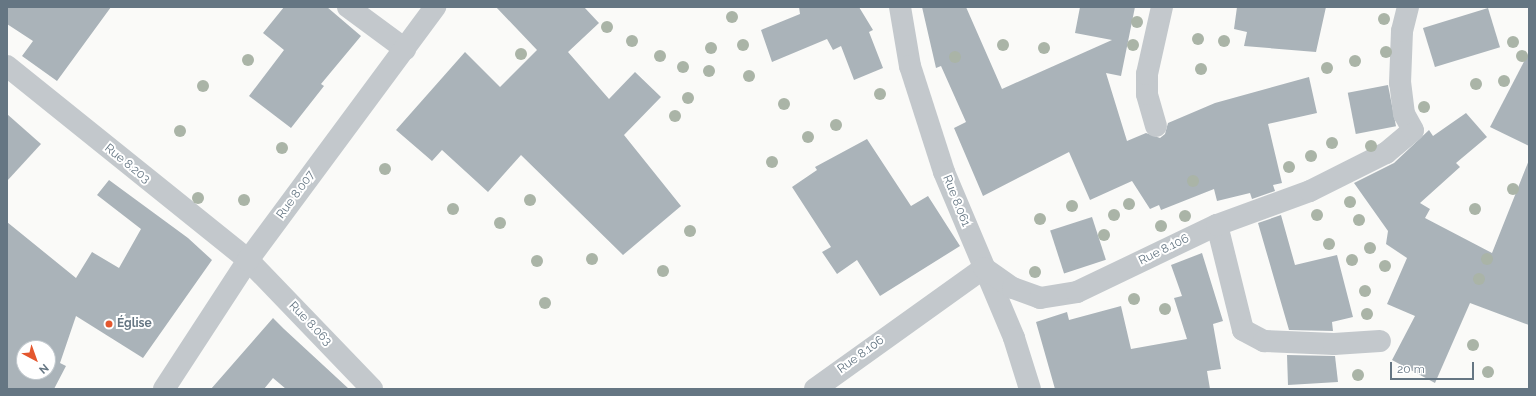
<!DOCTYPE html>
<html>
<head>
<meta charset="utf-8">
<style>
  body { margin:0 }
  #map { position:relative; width:1536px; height:396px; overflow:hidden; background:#fafaf8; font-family:Raleway,sans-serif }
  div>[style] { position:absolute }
  .building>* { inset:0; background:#aab3b9; transform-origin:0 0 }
  .minor>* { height:22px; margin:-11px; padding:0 11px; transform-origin:11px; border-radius:11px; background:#c3c8cc }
  .trees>* { width:12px; height:12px; margin:-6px; border-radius:50%; background:#aab4a7 }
  .dots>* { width:11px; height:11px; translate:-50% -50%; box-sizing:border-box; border:2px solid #fff; border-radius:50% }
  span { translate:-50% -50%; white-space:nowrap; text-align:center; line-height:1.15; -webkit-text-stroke:4px #fff; paint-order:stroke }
  .street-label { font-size:12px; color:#657683 }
  .poi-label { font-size:12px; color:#657683; font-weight:700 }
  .left { translate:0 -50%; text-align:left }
  .frame { position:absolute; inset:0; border:8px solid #657683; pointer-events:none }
  .north { position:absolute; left:16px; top:340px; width:40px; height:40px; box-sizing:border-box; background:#fff; border:1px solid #c1c8cd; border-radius:50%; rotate:139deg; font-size:11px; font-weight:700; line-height:16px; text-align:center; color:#657683 }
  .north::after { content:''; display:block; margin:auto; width:14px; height:18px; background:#e4572e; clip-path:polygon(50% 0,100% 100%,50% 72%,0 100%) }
  .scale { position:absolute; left:1390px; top:362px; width:84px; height:18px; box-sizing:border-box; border:2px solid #657683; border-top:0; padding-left:5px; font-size:12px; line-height:14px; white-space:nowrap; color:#657683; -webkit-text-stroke:3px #fff; paint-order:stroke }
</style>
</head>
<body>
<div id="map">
  <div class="building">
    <i style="clip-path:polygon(7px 7px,111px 7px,57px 81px,22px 56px,33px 41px,7px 24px)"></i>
    <i style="clip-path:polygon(284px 7px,327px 7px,361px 36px,321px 84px,324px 86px,291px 128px,249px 96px,284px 50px,263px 33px)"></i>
    <i style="clip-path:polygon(496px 7px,584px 7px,599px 23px,568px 52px,609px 99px,635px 72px,661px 97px,624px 135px,681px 206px,623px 255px,521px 155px,488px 192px,442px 150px,432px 161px,396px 130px,465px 52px,500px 87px,537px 50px)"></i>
    <i style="clip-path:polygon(799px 7px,859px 7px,873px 30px,869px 32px,883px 68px,854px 80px,841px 46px,833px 50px,827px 39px,772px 62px,761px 30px,800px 14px)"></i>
    <i style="clip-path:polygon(922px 7px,966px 7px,1002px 89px,1112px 40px,1075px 33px,1080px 7px,1135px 7px,1121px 76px,1106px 73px,1127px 141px,1146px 133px,1160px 138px,1165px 134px,1168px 123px,1215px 103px,1309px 77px,1317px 113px,1268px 124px,1282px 183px,1273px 185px,1275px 191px,1252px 199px,1250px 193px,1217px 201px,1214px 189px,1161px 210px,1159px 205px,1150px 209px,1132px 181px,1090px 200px,1069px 152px,983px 196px,954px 128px,966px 122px,941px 66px,936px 68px)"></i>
    <i style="clip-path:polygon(1237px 7px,1326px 7px,1316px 52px,1244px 46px,1247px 32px,1234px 29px)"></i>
    <i style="left:1488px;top:8px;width:41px;height:68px;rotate:73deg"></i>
    <i style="clip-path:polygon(1529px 52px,1529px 146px,1490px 127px)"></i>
    <i style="left:1388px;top:85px;width:42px;height:41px;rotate:79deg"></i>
    <i style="clip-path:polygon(1466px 113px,1487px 137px,1456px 163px,1460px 167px,1420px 203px,1430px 209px,1425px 218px,1492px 253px,1529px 160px,1529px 325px,1470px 303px,1435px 383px,1392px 360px,1415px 316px,1387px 304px,1407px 258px,1386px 244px,1388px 231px,1354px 183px,1394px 163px,1429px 130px,1433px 136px)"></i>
    <i style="clip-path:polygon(7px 114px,41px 144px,7px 181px)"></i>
    <i style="clip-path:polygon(867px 139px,911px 206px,928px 196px,960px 246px,880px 296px,857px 260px,837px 274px,822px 252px,831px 247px,792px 187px,817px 170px,815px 167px)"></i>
    <i style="clip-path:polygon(evenodd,109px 180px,188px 238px,212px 260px,143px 358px,76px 316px,60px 363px,66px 366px,54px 389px,7px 389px,7px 222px,76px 278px,92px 252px,119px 268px,141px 229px,97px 195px,109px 180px,24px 348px,48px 348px,48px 372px,24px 372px,24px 348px)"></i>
    <i style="clip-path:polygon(1281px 215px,1295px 265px,1337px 255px,1353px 317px,1332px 322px,1333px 331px,1289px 330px,1258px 223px)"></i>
    <i style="left:1092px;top:217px;width:45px;height:44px;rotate:72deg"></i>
    <i style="clip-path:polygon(1202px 253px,1223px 321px,1213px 324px,1221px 369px,1207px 371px,1210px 389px,1055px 389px,1036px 322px,1067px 312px,1069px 320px,1121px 306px,1131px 349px,1187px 339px,1174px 298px,1182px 296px,1171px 265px)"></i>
    <i style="clip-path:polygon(273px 318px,284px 329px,349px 389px,286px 389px,273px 378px,264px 389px,211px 389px)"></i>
    <i style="clip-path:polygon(1287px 355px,1335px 356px,1338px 382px,1288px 385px)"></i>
  </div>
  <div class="minor">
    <i style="left:348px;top:7px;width:71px;rotate:36.4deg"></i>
    <i style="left:900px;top:7px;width:60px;rotate:80.4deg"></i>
    <i style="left:910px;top:66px;width:111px;rotate:72.2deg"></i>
    <i style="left:944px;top:172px;width:180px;rotate:67.1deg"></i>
    <i style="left:1014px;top:338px;width:53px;rotate:72.6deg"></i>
    <i style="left:7px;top:66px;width:309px;rotate:38.8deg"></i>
    <i style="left:248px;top:260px;width:179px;rotate:46.1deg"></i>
    <i style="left:1156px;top:126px;width:33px;rotate:-106deg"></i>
    <i style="left:1147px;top:94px;width:20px;rotate:-90deg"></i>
    <i style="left:1147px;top:74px;width:69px;rotate:-77.4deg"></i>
    <i style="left:1217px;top:225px;width:108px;rotate:76.1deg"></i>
    <i style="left:1243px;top:330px;width:24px;rotate:28deg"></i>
    <i style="left:1264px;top:341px;width:70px;rotate:2.5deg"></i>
    <i style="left:1334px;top:344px;width:46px;rotate:-3.7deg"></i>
    <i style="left:164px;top:389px;width:154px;rotate:-56.9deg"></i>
    <i style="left:248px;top:260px;width:315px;rotate:-53.5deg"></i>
    <i style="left:815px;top:389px;width:208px;rotate:-35.6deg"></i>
    <i style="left:984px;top:268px;width:35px;rotate:35deg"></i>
    <i style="left:1013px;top:288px;width:29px;rotate:20deg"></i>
    <i style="left:1040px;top:298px;width:37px;rotate:-9deg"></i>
    <i style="left:1077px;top:292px;width:155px;rotate:-25.6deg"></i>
    <i style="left:1217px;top:225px;width:99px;rotate:-20.1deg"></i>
    <i style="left:1310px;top:191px;width:85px;rotate:-26.6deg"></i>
    <i style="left:1386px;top:153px;width:35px;rotate:-40deg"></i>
    <i style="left:1413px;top:130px;width:18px;rotate:-119deg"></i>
    <i style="left:1404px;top:114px;width:31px;rotate:-97deg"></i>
    <i style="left:1400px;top:83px;width:52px;rotate:-87.8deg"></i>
    <i style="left:1402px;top:31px;width:25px;rotate:-76deg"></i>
  </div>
  <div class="trees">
    <i style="left:732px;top:17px"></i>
    <i style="left:1384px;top:19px"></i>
    <i style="left:1137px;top:22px"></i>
    <i style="left:607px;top:27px"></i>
    <i style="left:1198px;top:39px"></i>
    <i style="left:632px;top:41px"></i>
    <i style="left:1224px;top:41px"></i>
    <i style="left:1513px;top:42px"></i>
    <i style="left:743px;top:45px"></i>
    <i style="left:1003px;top:45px"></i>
    <i style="left:1133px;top:45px"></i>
    <i style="left:711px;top:48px"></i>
    <i style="left:1044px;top:48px"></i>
    <i style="left:1386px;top:52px"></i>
    <i style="left:521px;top:54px"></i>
    <i style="left:660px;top:56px"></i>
    <i style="left:1522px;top:56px"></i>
    <i style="left:955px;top:57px"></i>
    <i style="left:248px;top:60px"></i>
    <i style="left:1355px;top:61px"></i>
    <i style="left:683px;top:67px"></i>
    <i style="left:1327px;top:68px"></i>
    <i style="left:1201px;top:69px"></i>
    <i style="left:709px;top:71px"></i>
    <i style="left:749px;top:76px"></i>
    <i style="left:1504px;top:81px"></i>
    <i style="left:1476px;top:84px"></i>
    <i style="left:203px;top:86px"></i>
    <i style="left:880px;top:94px"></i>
    <i style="left:688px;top:98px"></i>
    <i style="left:784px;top:104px"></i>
    <i style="left:1424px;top:107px"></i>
    <i style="left:675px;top:116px"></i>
    <i style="left:836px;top:125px"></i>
    <i style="left:180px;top:131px"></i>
    <i style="left:808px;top:137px"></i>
    <i style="left:1332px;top:143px"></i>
    <i style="left:1371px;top:146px"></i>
    <i style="left:282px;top:148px"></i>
    <i style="left:1311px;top:156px"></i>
    <i style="left:772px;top:162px"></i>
    <i style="left:1289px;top:167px"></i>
    <i style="left:385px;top:169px"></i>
    <i style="left:1193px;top:181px"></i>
    <i style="left:1513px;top:189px"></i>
    <i style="left:198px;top:198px"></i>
    <i style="left:244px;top:200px"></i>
    <i style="left:530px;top:200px"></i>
    <i style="left:1350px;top:202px"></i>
    <i style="left:1129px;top:204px"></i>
    <i style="left:1072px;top:206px"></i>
    <i style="left:453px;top:209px"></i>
    <i style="left:1475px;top:209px"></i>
    <i style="left:1114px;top:215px"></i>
    <i style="left:1317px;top:215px"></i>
    <i style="left:1185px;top:216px"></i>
    <i style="left:1040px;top:219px"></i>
    <i style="left:1359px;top:220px"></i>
    <i style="left:500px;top:223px"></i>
    <i style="left:1161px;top:226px"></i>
    <i style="left:690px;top:231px"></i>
    <i style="left:1104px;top:235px"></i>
    <i style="left:1329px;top:244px"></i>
    <i style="left:1370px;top:248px"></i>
    <i style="left:592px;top:259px"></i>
    <i style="left:1487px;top:259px"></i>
    <i style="left:1352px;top:260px"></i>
    <i style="left:537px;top:261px"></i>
    <i style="left:1385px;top:266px"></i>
    <i style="left:663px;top:271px"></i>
    <i style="left:1035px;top:272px"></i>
    <i style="left:1479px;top:279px"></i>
    <i style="left:1365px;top:291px"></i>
    <i style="left:1134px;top:299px"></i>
    <i style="left:545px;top:303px"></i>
    <i style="left:1165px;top:309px"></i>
    <i style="left:1367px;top:314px"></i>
    <i style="left:1473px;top:345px"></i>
    <i style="left:1488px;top:372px"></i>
    <i style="left:1358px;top:375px"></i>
  </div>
  <div class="dots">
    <i style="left:109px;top:324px;background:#e4572e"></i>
  </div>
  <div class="street-label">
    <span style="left:127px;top:164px;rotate:39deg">Rue 8.203</span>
    <span style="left:296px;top:195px;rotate:-54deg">Rue 8.007</span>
    <span style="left:956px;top:201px;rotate:68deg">Rue 8.061</span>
    <span style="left:1164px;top:250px;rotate:-26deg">Rue 8.106</span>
    <span style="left:310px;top:324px;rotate:46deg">Rue 8.063</span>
    <span style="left:861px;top:355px;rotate:-36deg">Rue 8.106</span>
  </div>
  <div class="poi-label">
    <span class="left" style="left:117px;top:324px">Église</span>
  </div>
  <div class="frame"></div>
  <div class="north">N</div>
  <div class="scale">20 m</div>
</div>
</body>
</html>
